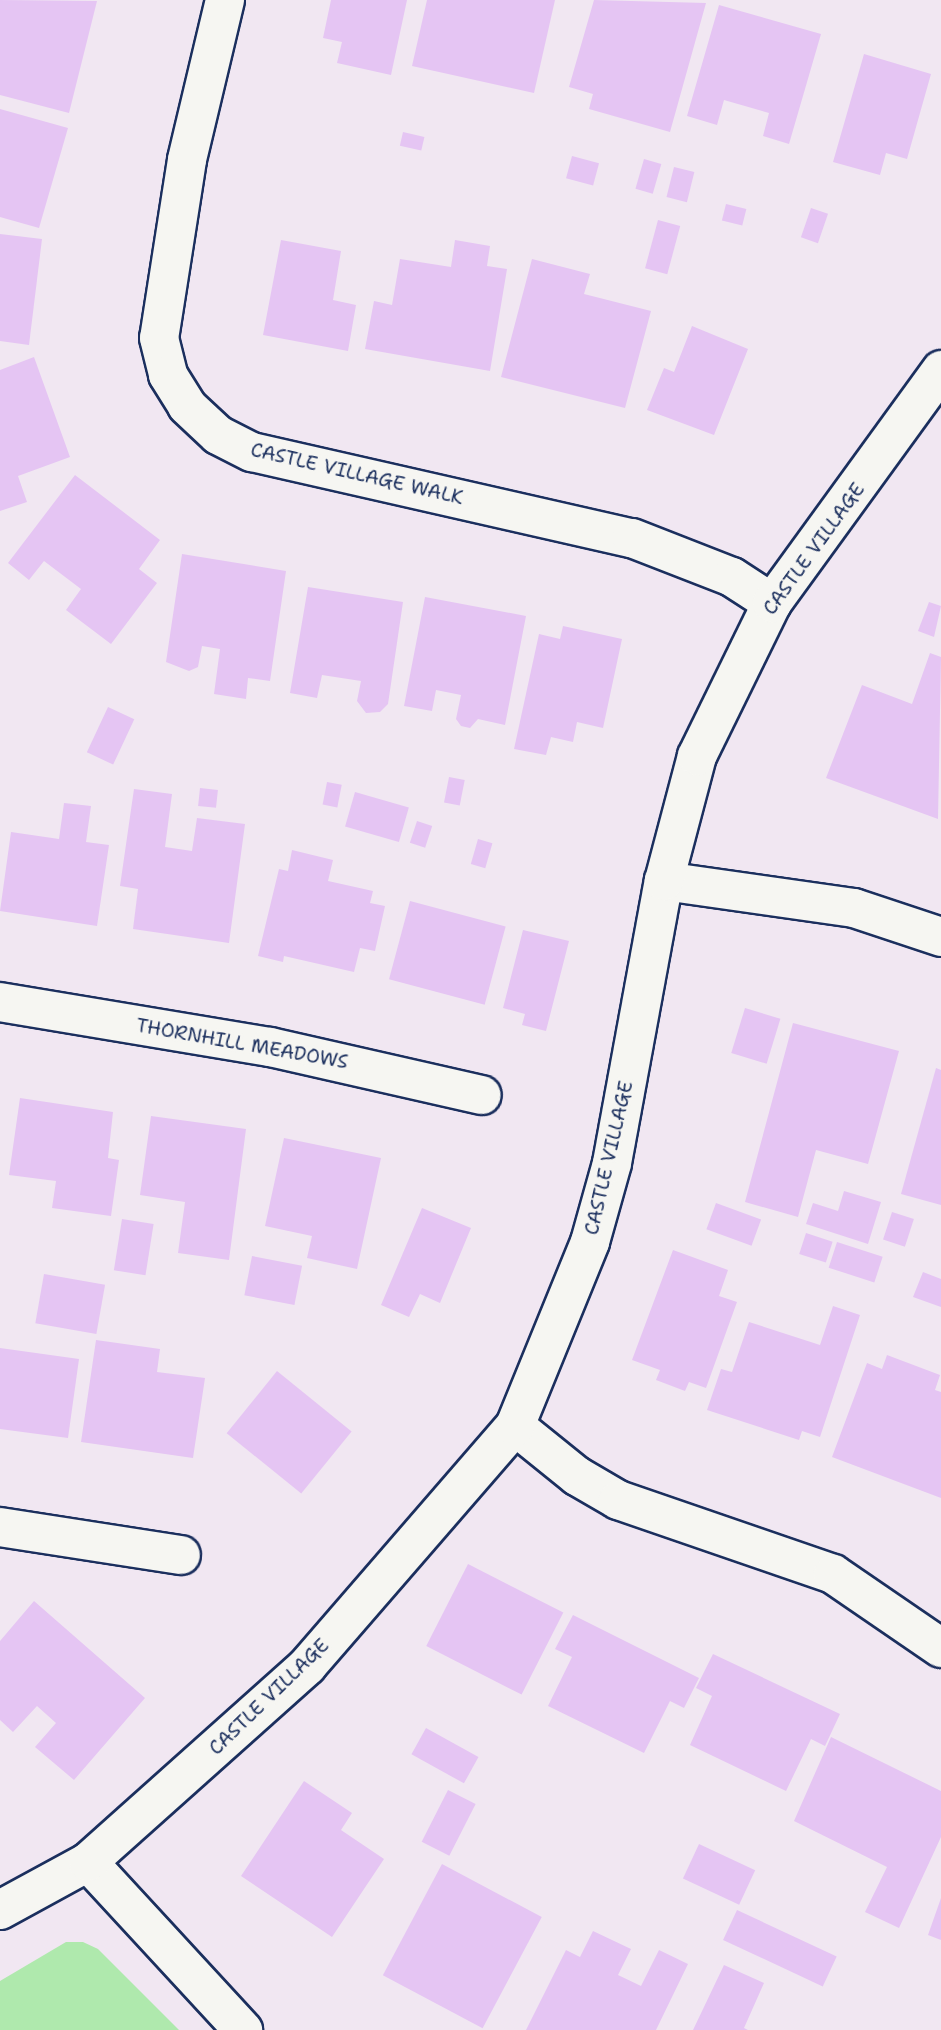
<!DOCTYPE html>
<html>
<head>
<meta charset="utf-8">
<style>
  body { margin:0 }
  #map { position:relative; width:941px; height:2030px; overflow:hidden; background:#f1e7f2; font-family:"Shantell Sans",sans-serif }
  div>[style] { position:absolute }
  .green>* { inset:0; background:#afe9ad }
  .building>* { inset:0; background:#e5c5f3; transform-origin:0 0 }
  .roads { filter:drop-shadow(2px 0 #1b2f5e) drop-shadow(-2px 0 #1b2f5e) drop-shadow(0 2px #1b2f5e) drop-shadow(0 -2px #1b2f5e) }
  .minor>* { height:38px; margin:-19px; padding:0 19px; transform-origin:19px; border-radius:19px; background:#f6f6f2 }
  span { translate:-50% -50%; white-space:nowrap; text-align:center; line-height:1.15; -webkit-text-stroke:6px #f6f6f2; paint-order:stroke }
  .street-label { font-size:19px; color:#1b2f5e }
</style>
</head>
<body>
<div id="map">
  <div class="green">
    <i style="clip-path:polygon(66px 1942px,83px 1942px,98px 1949px,179px 2030px,0 2030px,0 1981px)"></i>
  </div>
  <div class="building">
    <i style="clip-path:polygon(0 0,97px 1px,69px 113px,0 95px)"></i>
    <i style="clip-path:polygon(331px 0,407px 0,391px 75px,337px 63px,342px 42px,323px 38px)"></i>
    <i style="clip-path:polygon(427px 0,555px 0,534px 93px,412px 66px)"></i>
    <i style="clip-path:polygon(594px 0,706px 3px,670px 132px,589px 109px,593px 94px,569px 87px)"></i>
    <i style="clip-path:polygon(719px 5px,821px 34px,789px 144px,763px 136px,769px 113px,724px 100px,717px 125px,687px 116px)"></i>
    <i style="clip-path:polygon(864px 54px,931px 74px,907px 159px,886px 153px,880px 175px,833px 162px)"></i>
    <i style="clip-path:polygon(0 109px,68px 128px,39px 228px,0 217px)"></i>
    <i style="left:403px;top:132px;width:22px;height:14px;rotate:13deg"></i>
    <i style="left:572px;top:156px;width:28px;height:23px;rotate:15deg"></i>
    <i style="left:644px;top:159px;width:18px;height:31px;rotate:16deg"></i>
    <i style="left:674px;top:167px;width:21px;height:31px;rotate:14deg"></i>
    <i style="left:726px;top:204px;width:21px;height:17px;rotate:14deg"></i>
    <i style="left:811px;top:208px;width:18px;height:31px;rotate:19deg"></i>
    <i style="left:658px;top:220px;width:23px;height:50px;rotate:15deg"></i>
    <i style="clip-path:polygon(0 234px,42px 239px,29px 345px,0 341px)"></i>
    <i style="clip-path:polygon(281px 240px,341px 251px,333px 300px,356px 305px,348px 351px,263px 335px)"></i>
    <i style="clip-path:polygon(455px 240px,490px 246px,487px 266px,507px 269px,490px 371px,365px 349px,374px 301px,392px 305px,400px 259px,451px 267px)"></i>
    <i style="clip-path:polygon(532px 259px,590px 274px,584px 294px,651px 311px,625px 408px,501px 377px)"></i>
    <i style="clip-path:polygon(692px 326px,748px 349px,714px 435px,647px 410px,664px 368px,674px 372px)"></i>
    <i style="clip-path:polygon(34px 357px,70px 457px,18px 476px,27px 502px,0 511px,0 370px)"></i>
    <i style="clip-path:polygon(75px 475px,160px 540px,139px 569px,157px 583px,111px 644px,66px 610px,81px 589px,44px 561px,29px 580px,8px 563px)"></i>
    <i style="clip-path:polygon(182px 554px,286px 571px,270px 681px,248px 678px,246px 699px,214px 694px,220px 649px,202px 646px,198px 667px,189px 671px,166px 662px)"></i>
    <i style="clip-path:polygon(308px 587px,403px 602px,388px 704px,380px 712px,366px 713px,357px 701px,361px 681px,322px 675px,317px 698px,290px 693px)"></i>
    <i style="clip-path:polygon(425px 597px,526px 616px,505px 725px,478px 719px,470px 728px,461px 726px,456px 719px,461px 695px,436px 690px,432px 711px,404px 706px)"></i>
    <i style="clip-path:polygon(929px 602px,941px 606px,934px 637px,918px 631px)"></i>
    <i style="clip-path:polygon(563px 626px,622px 639px,603px 728px,577px 722px,573px 742px,551px 737px,546px 755px,514px 749px,539px 634px,560px 639px)"></i>
    <i style="clip-path:polygon(930px 653px,941px 657px,938px 819px,826px 778px,862px 685px,912px 704px)"></i>
    <i style="left:108px;top:707px;width:29px;height:50px;rotate:25deg"></i>
    <i style="left:449px;top:777px;width:16px;height:26px;rotate:11deg"></i>
    <i style="left:327px;top:782px;width:15px;height:23px;rotate:11deg"></i>
    <i style="left:200px;top:788px;width:18px;height:18px;rotate:6deg"></i>
    <i style="clip-path:polygon(134px 789px,172px 794px,165px 847px,192px 851px,197px 818px,245px 824px,229px 943px,133px 929px,138px 889px,120px 886px)"></i>
    <i style="left:355px;top:792px;width:56px;height:36px;rotate:16deg"></i>
    <i style="clip-path:polygon(64px 803px,91px 806px,86px 842px,109px 845px,97px 926px,0 911px,11px 832px,59px 839px)"></i>
    <i style="left:417px;top:821px;width:16px;height:23px;rotate:18deg"></i>
    <i style="left:478px;top:839px;width:15px;height:26px;rotate:16deg"></i>
    <i style="clip-path:polygon(292px 850px,333px 860px,328px 881px,373px 891px,370px 903px,385px 906px,375px 951px,360px 948px,354px 972px,284px 956px,283px 962px,258px 956px,279px 869px,288px 871px)"></i>
    <i style="left:410px;top:901px;width:99px;height:81px;rotate:15deg"></i>
    <i style="clip-path:polygon(523px 930px,569px 941px,546px 1031px,522px 1025px,525px 1014px,503px 1008px)"></i>
    <i style="left:745px;top:1008px;width:37px;height:47px;rotate:17deg"></i>
    <i style="clip-path:polygon(793px 1023px,899px 1051px,868px 1164px,816px 1150px,798px 1217px,745px 1202px)"></i>
    <i style="clip-path:polygon(936px 1068px,941px 1070px,941px 1205px,901px 1194px)"></i>
    <i style="clip-path:polygon(20px 1098px,113px 1112px,108px 1158px,119px 1160px,111px 1216px,52px 1208px,56px 1181px,9px 1175px)"></i>
    <i style="clip-path:polygon(151px 1116px,246px 1129px,229px 1260px,178px 1253px,185px 1202px,140px 1195px)"></i>
    <i style="clip-path:polygon(284px 1138px,381px 1158px,357px 1269px,307px 1258px,312px 1236px,265px 1226px)"></i>
    <i style="clip-path:polygon(844px 1191px,881px 1202px,868px 1244px,806px 1224px,813px 1203px,838px 1211px)"></i>
    <i style="left:716px;top:1203px;width:48px;height:28px;rotate:20deg"></i>
    <i style="clip-path:polygon(422px 1208px,471px 1228px,440px 1303px,420px 1294px,409px 1317px,381px 1305px)"></i>
    <i style="left:892px;top:1212px;width:23px;height:29px;rotate:18deg"></i>
    <i style="left:122px;top:1219px;width:32px;height:52px;rotate:9deg"></i>
    <i style="left:806px;top:1233px;width:28px;height:22px;rotate:18deg"></i>
    <i style="left:837px;top:1242px;width:48px;height:27px;rotate:18deg"></i>
    <i style="clip-path:polygon(673px 1250px,728px 1270px,719px 1296px,737px 1302px,706px 1388px,689px 1382px,685px 1391px,656px 1380px,660px 1370px,632px 1360px)"></i>
    <i style="left:252px;top:1256px;width:51px;height:40px;rotate:11deg"></i>
    <i style="clip-path:polygon(923px 1272px,941px 1279px,941px 1307px,913px 1297px)"></i>
    <i style="left:44px;top:1274px;width:62px;height:50px;rotate:10deg"></i>
    <i style="clip-path:polygon(833px 1306px,860px 1315px,820px 1437px,802px 1431px,799px 1440px,707px 1410px,721px 1369px,732px 1372px,749px 1322px,820px 1345px)"></i>
    <i style="clip-path:polygon(96px 1340px,160px 1349px,157px 1372px,205px 1378px,193px 1458px,81px 1442px)"></i>
    <i style="clip-path:polygon(0 1348px,79px 1359px,68px 1438px,0 1429px)"></i>
    <i style="clip-path:polygon(887px 1355px,940px 1375px,935px 1390px,941px 1392px,941px 1498px,832px 1457px,867px 1363px,882px 1369px)"></i>
    <i style="left:277px;top:1371px;width:96px;height:80px;rotate:39deg"></i>
    <i style="left:468px;top:1564px;width:107px;height:92px;rotate:27deg"></i>
    <i style="clip-path:polygon(34px 1601px,145px 1698px,74px 1780px,35px 1747px,56px 1723px,37px 1706px,13px 1732px,0 1720px,0 1641px)"></i>
    <i style="clip-path:polygon(573px 1615px,699px 1678px,684px 1708px,670px 1701px,644px 1753px,548px 1706px,572px 1657px,555px 1649px)"></i>
    <i style="clip-path:polygon(713px 1654px,840px 1714px,825px 1746px,811px 1739px,786px 1791px,690px 1745px,712px 1696px,696px 1688px)"></i>
    <i style="left:426px;top:1728px;width:60px;height:30px;rotate:29deg"></i>
    <i style="clip-path:polygon(831px 1737px,941px 1791px,941px 1837px,899px 1928px,865px 1912px,887px 1867px,794px 1821px)"></i>
    <i style="clip-path:polygon(304px 1781px,352px 1813px,341px 1830px,384px 1859px,332px 1937px,241px 1876px)"></i>
    <i style="left:448px;top:1790px;width:31px;height:58px;rotate:27deg"></i>
    <i style="left:699px;top:1844px;width:62px;height:38px;rotate:25deg"></i>
    <i style="left:442px;top:1864px;width:113px;height:126px;rotate:28deg"></i>
    <i style="clip-path:polygon(941px 1898px,941px 1940px,928px 1935px)"></i>
    <i style="left:737px;top:1910px;width:110px;height:33px;rotate:25deg"></i>
    <i style="clip-path:polygon(593px 1931px,631px 1949px,618px 1975px,641px 1986px,659px 1950px,688px 1964px,656px 2030px,526px 2030px,566px 1950px,580px 1957px)"></i>
    <i style="clip-path:polygon(724px 1965px,764px 1983px,744px 2028px,748px 2030px,693px 2030px)"></i>
  </div>
  <div class="roads">
    <div class="minor">
      <i style="left:225px;top:0;width:164px;rotate:103.4deg"></i>
      <i style="left:187px;top:160px;width:180px;rotate:98.9deg"></i>
      <i style="left:159px;top:338px;width:38px;rotate:76deg"></i>
      <i style="left:168px;top:375px;width:36px;rotate:58deg"></i>
      <i style="left:187px;top:406px;width:42px;rotate:43.1deg"></i>
      <i style="left:218px;top:435px;width:38px;rotate:27deg"></i>
      <i style="left:252px;top:452px;width:390px;rotate:12.8deg"></i>
      <i style="left:632px;top:538px;width:107px;rotate:21.3deg"></i>
      <i style="left:732px;top:577px;width:48px;rotate:33deg"></i>
      <i style="left:664px;top:881px;width:192px;rotate:8.1deg"></i>
      <i style="left:854px;top:908px;width:92px;rotate:18.4deg"></i>
      <i style="left:0;top:1002px;width:274px;rotate:9.5deg"></i>
      <i style="left:270px;top:1047px;width:217px;rotate:12.8deg"></i>
      <i style="left:515px;top:1426px;width:80px;rotate:38.9deg"></i>
      <i style="left:577px;top:1476px;width:48px;rotate:30.3deg"></i>
      <i style="left:618px;top:1500px;width:227px;rotate:19deg"></i>
      <i style="left:833px;top:1574px;width:131px;rotate:34.4deg"></i>
      <i style="left:0;top:1527px;width:183px;rotate:8.8deg"></i>
      <i style="left:88px;top:1862px;width:229px;rotate:47.3deg"></i>
      <i style="left:0;top:1910px;width:100px;rotate:-28.6deg"></i>
      <i style="left:88px;top:1862px;width:294px;rotate:-41.8deg"></i>
      <i style="left:307px;top:1666px;width:318px;rotate:-49.1deg"></i>
      <i style="left:515px;top:1426px;width:199px;rotate:-67.8deg"></i>
      <i style="left:590px;top:1242px;width:82px;rotate:-74.4deg"></i>
      <i style="left:612px;top:1163px;width:287px;rotate:-79.6deg"></i>
      <i style="left:664px;top:881px;width:129px;rotate:-75.2deg"></i>
      <i style="left:697px;top:756px;width:170px;rotate:-63.9deg"></i>
      <i style="left:772px;top:603px;width:288px;rotate:-54deg"></i>
    </div>
  </div>
  <div class="street-label">
    <span style="left:357px;top:474px;rotate:13deg">CASTLE VILLAGE WALK</span>
    <span style="left:814px;top:549px;rotate:-54deg">CASTLE VILLAGE</span>
    <span style="left:242px;top:1044px;rotate:10deg">THORNHILL MEADOWS</span>
    <span style="left:609px;top:1158px;rotate:-77deg">CASTLE VILLAGE</span>
    <span style="left:269px;top:1697px;rotate:-44deg">CASTLE VILLAGE</span>
  </div>
</div>
</body>
</html>
